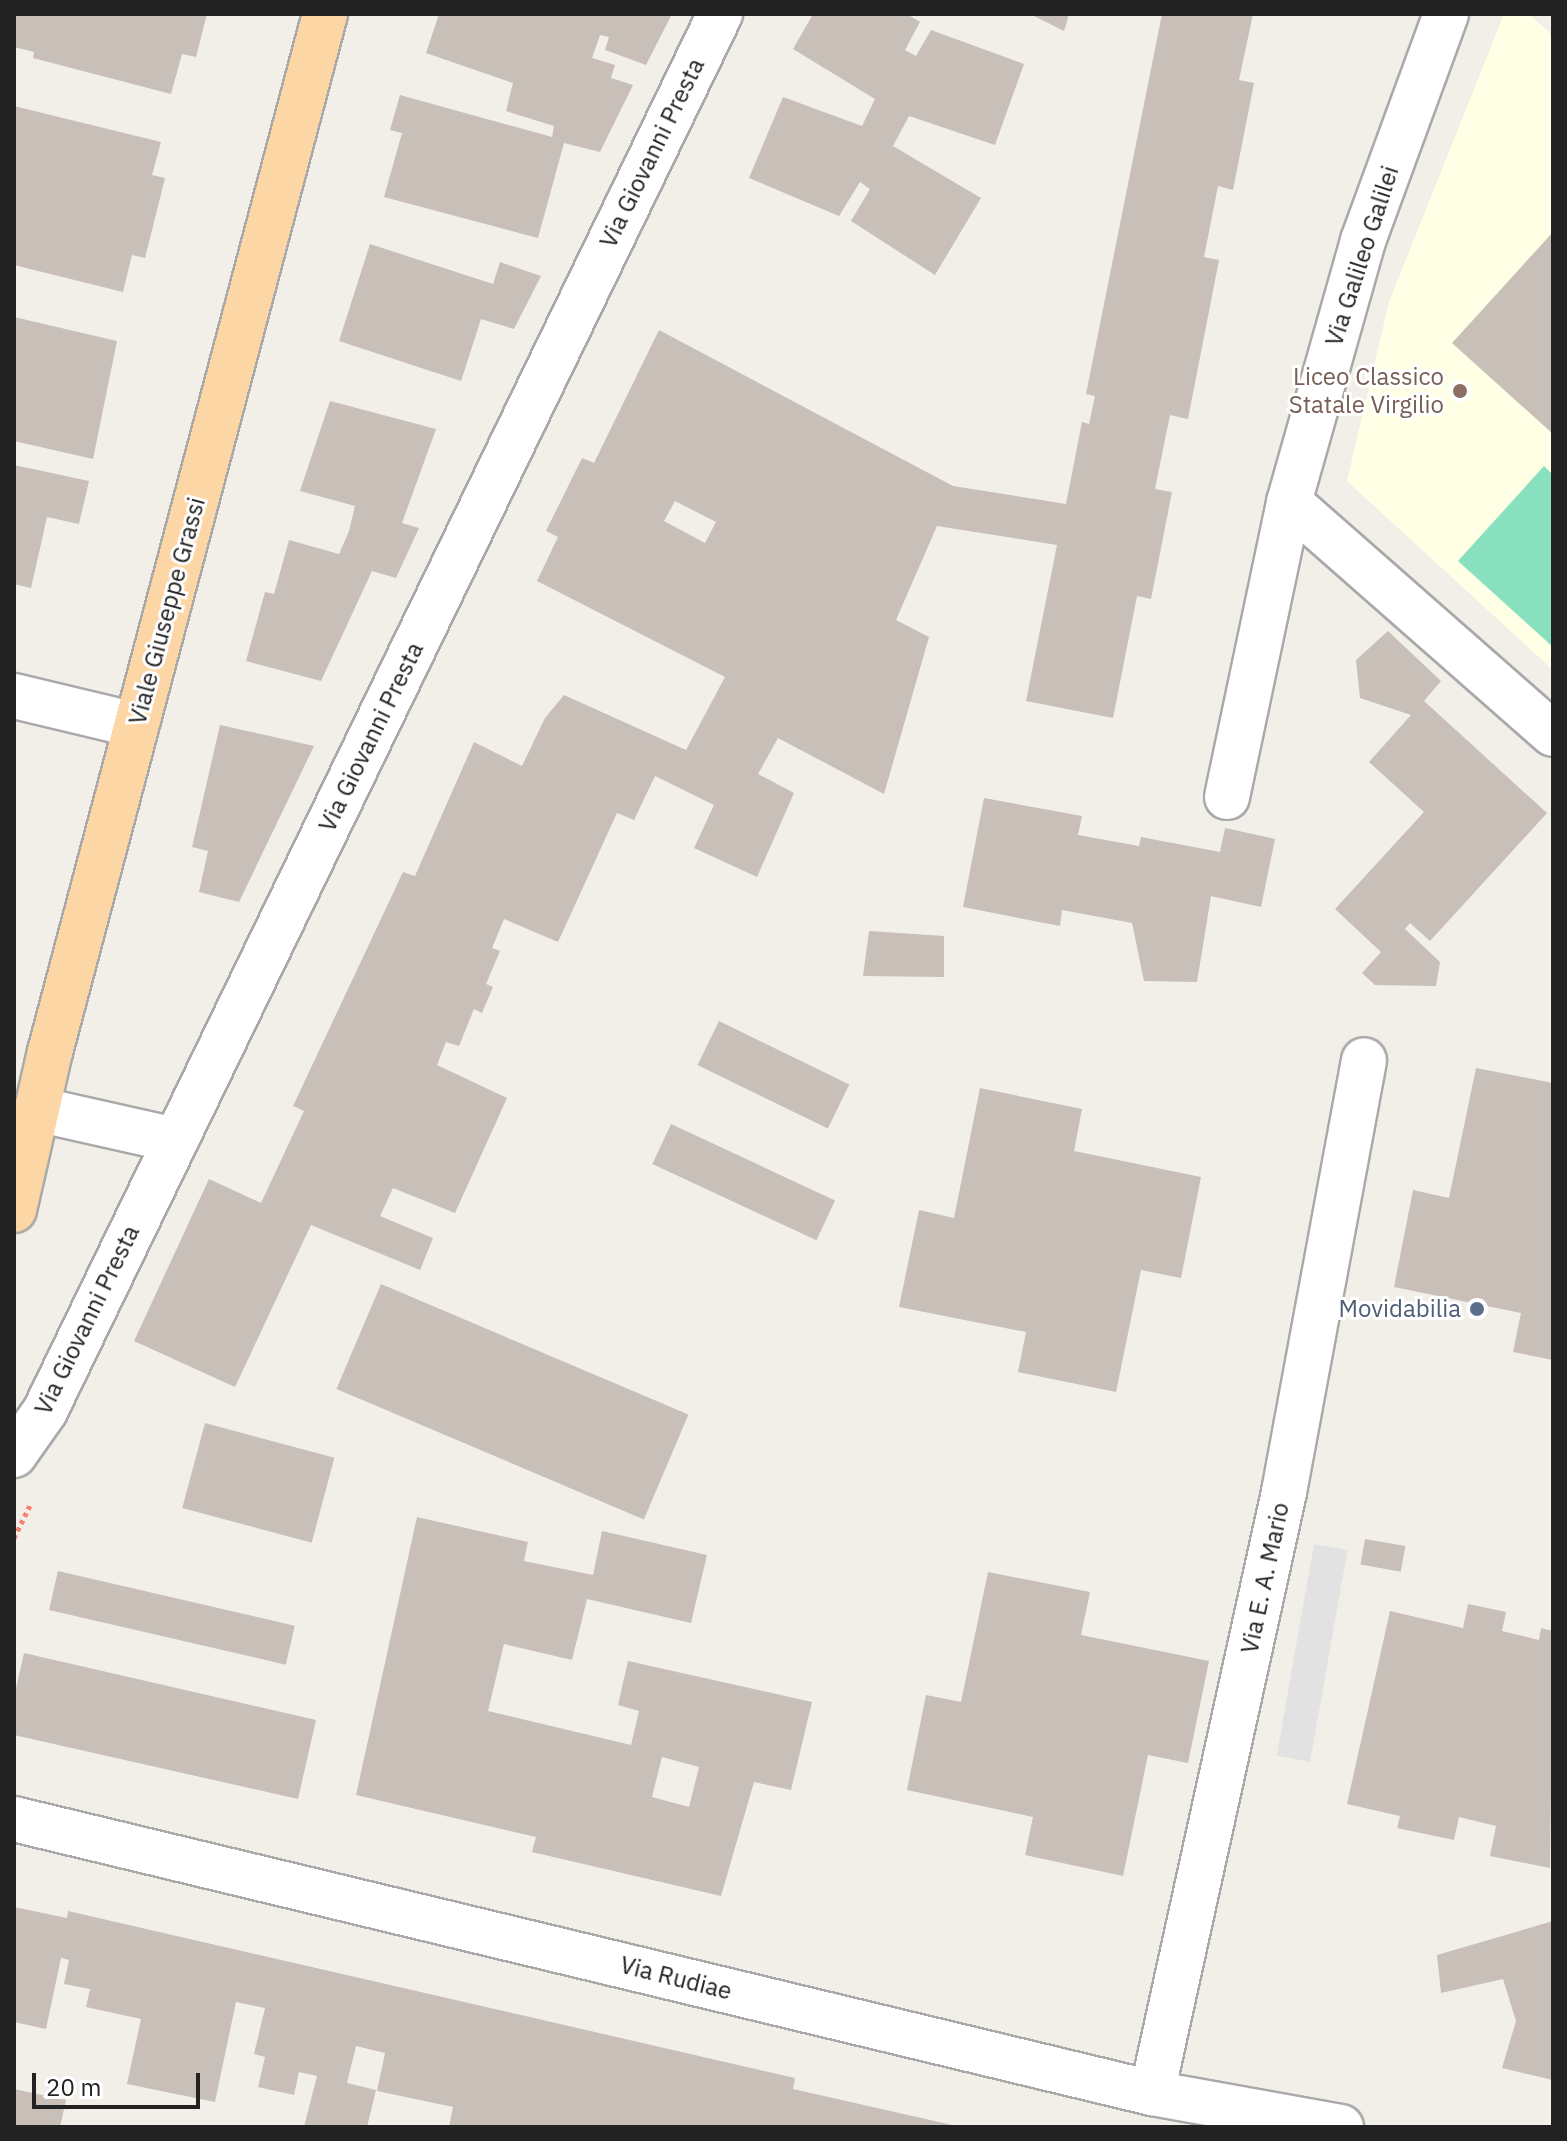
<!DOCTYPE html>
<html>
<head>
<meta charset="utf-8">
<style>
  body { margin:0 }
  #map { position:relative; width:1567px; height:2141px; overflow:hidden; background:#f2efe9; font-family:"IBM Plex Sans",sans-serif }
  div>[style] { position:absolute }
  .education>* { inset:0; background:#ffffe5 }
  .pitch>* { inset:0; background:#88e0be }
  .parking>* { inset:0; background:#e2e2e2; transform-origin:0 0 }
  .building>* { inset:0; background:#c7bfb8; transform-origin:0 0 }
  .path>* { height:5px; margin-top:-2.5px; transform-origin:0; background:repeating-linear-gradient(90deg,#fa8072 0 4px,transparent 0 8px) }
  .roads { filter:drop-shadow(2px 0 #a9a9a9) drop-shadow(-2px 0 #a9a9a9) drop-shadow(0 2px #a9a9a9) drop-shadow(0 -2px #a9a9a9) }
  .minor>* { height:44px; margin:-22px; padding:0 22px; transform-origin:22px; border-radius:22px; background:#fff }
  .major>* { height:44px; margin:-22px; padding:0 22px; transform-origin:22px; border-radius:22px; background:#fcd6a4 }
  .dots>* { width:22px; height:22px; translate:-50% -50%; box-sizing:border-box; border:4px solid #fff; border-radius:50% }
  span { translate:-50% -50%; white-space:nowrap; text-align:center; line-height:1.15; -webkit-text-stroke:6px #fff; paint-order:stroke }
  .street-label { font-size:24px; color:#222 }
  .education-label { font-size:24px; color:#785e54 }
  .right { translate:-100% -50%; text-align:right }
  .service-label { font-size:24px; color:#4e5e75 }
  .frame { position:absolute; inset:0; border:16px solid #222; pointer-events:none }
  .scale { position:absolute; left:32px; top:2073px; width:168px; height:36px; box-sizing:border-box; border:4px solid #222; border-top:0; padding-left:10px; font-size:24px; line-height:28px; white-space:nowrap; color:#222; -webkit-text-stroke:6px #fff; paint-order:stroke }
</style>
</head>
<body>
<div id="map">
  <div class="education">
    <i style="clip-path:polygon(1504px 14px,1529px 14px,1553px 36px,1553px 670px,1347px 481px,1389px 302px)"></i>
  </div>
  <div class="pitch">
    <i style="clip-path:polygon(1544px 466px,1553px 475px,1553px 647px,1458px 561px)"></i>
  </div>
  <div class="parking">
    <i style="left:1314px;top:1544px;width:34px;height:215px;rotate:10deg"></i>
  </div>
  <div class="building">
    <i style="clip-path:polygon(14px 14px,207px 14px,196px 57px,182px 54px,171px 94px,33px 58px,34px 52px,14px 47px)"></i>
    <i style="clip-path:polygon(439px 14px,672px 14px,646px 65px,605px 50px,609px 37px,600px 35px,592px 58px,615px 65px,611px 78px,633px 85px,600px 152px,564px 143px,538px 238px,384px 197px,402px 133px,390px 130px,400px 95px,552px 137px,554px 126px,506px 111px,513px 83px,426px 53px)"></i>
    <i style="clip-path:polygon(813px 14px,907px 14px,920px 22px,905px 50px,916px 56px,931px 30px,1024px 64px,995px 145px,909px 116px,893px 146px,981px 198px,935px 275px,851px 221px,870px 189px,860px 182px,839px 216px,749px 178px,783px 97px,862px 126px,875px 99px,793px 49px)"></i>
    <i style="clip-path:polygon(1030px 14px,1069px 14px,1064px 31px)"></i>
    <i style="clip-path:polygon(evenodd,1162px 14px,1253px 14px,1239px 80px,1254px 83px,1233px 190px,1218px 186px,1204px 257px,1219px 260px,1188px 419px,1170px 415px,1155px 489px,1172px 492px,1151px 599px,1137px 596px,1113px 718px,1026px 701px,1057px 545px,937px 526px,896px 620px,929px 637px,884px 794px,778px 738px,758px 774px,794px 793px,757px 877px,694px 848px,714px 805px,655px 776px,634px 820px,617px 813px,558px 942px,504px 919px,492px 948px,500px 951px,486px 984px,493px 987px,482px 1013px,474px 1009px,459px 1046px,446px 1042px,437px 1065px,507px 1098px,455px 1213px,393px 1188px,380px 1216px,433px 1238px,420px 1270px,311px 1225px,235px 1387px,134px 1341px,209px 1179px,261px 1203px,304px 1111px,293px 1106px,403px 872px,415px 876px,474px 742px,522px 766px,545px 718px,564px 695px,686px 750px,725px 677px,537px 581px,558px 537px,546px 531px,582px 458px,594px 463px,659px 330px,953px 486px,1066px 504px,1082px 422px,1089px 424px,1095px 396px,1086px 394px,1162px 14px,675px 501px,716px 522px,705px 543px,664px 521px,675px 501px)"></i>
    <i style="clip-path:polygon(14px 106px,161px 142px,152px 175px,165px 178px,145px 258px,132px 255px,123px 292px,14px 265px)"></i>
    <i style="clip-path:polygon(1553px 232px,1553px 434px,1452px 343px)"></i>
    <i style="clip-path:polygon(370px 244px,493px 284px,500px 262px,541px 276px,514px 329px,481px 319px,461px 381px,339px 341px)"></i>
    <i style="clip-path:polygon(14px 317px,117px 341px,93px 459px,14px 441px)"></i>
    <i style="clip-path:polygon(330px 401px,436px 429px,402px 523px,419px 528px,396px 578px,372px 571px,321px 681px,246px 661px,265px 592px,274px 594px,289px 540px,339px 554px,349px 531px,355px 506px,300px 491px)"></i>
    <i style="clip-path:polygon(14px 465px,89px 481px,79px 524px,47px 517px,31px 588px,14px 584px)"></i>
    <i style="clip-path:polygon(1388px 631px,1441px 681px,1424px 701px,1547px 813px,1430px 941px,1410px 923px,1405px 929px,1440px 962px,1436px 986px,1375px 985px,1362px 973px,1381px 952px,1335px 909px,1424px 812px,1369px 762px,1411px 715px,1360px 698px,1356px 660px)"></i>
    <i style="clip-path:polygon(220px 725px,314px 746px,239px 902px,199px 892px,208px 851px,192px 847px)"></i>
    <i style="clip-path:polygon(984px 798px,1082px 816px,1078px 835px,1139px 846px,1141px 837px,1220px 852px,1225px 828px,1275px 839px,1261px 907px,1211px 896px,1197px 982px,1144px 981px,1132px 923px,1062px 910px,1060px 926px,963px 907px)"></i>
    <i style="clip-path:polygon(869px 931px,944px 936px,944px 977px,863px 976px)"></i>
    <i style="left:719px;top:1021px;width:145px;height:49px;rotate:26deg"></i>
    <i style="clip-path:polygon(1476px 1068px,1553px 1083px,1553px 1360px,1513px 1352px,1521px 1313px,1394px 1287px,1413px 1190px,1449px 1198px)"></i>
    <i style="clip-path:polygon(980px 1088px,1082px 1109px,1074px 1151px,1201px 1177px,1181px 1278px,1141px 1270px,1116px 1392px,1018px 1372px,1026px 1332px,899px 1307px,919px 1210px,954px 1218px)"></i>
    <i style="left:671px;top:1124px;width:181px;height:44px;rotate:25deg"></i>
    <i style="left:381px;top:1284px;width:334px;height:114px;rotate:23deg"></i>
    <i style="left:205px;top:1423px;width:134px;height:88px;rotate:15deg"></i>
    <i style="clip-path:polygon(evenodd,417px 1517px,528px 1542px,524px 1561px,593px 1575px,602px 1531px,707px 1555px,691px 1623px,587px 1599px,572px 1660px,504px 1644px,488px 1711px,631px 1745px,639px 1711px,618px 1705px,628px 1661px,812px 1702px,791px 1790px,754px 1782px,721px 1896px,532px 1852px,536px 1837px,356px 1795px,417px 1517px,662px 1757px,699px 1767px,689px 1807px,652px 1797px,662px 1757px)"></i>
    <i style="left:1365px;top:1539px;width:41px;height:26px;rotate:10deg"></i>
    <i style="left:58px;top:1571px;width:243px;height:40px;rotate:13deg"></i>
    <i style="clip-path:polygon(988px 1572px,1090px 1592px,1081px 1635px,1209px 1661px,1188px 1763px,1148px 1755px,1123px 1876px,1025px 1855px,1033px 1817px,907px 1790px,926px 1695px,961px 1702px)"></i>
    <i style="clip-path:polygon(1468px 1604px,1506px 1612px,1502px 1631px,1539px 1640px,1541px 1628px,1553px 1631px,1550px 1868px,1490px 1856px,1496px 1826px,1459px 1817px,1454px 1840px,1397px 1828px,1400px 1816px,1347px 1804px,1390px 1611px,1463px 1628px)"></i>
    <i style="clip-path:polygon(24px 1653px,316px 1720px,298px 1799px,14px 1735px,14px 1697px)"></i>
    <i style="clip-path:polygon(14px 1907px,67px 1918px,68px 1911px,795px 2078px,793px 2089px,961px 2127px,449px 2127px,453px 2107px,377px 2091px,385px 2053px,356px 2046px,347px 2083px,376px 2090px,367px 2127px,304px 2127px,317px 2076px,299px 2072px,294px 2095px,258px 2087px,265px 2057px,254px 2054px,265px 2008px,236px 2002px,215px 2102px,127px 2084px,141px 2019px,86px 2007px,90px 1989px,64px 1984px,69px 1960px,61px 1958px,46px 2029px,14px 2022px)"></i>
    <i style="clip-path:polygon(1553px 1921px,1553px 2080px,1502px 2068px,1516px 2021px,1503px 1979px,1441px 1993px,1437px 1955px)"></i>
    <i style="clip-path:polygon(14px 2089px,66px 2100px,60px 2127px,14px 2127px)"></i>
  </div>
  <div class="path">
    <i style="left:14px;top:1538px;width:39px;rotate:-64deg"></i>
  </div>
  <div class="roads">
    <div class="minor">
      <i style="left:1446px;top:14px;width:242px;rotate:110.1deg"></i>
      <i style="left:1363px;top:241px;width:271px;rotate:105.8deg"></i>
      <i style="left:1289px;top:502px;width:351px;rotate:41.3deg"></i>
      <i style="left:14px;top:696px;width:125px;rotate:13.4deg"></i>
      <i style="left:1227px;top:797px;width:301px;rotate:-78.1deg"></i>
      <i style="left:37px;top:1109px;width:141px;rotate:12.7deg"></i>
      <i style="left:14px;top:1455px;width:54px;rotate:-54.8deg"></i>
      <i style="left:45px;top:1411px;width:1552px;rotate:-64.21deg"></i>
      <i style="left:14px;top:1819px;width:1171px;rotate:13.54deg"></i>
      <i style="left:1152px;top:2093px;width:192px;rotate:10.2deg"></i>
      <i style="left:1152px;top:2093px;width:615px;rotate:-77.61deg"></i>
      <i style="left:1284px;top:1492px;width:439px;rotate:-79.5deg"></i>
    </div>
    <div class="major">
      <i style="left:14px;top:1210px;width:162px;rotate:-77.2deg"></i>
      <i style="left:50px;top:1052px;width:1074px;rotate:-75.16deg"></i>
    </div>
  </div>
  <div class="dots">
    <i style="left:1460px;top:391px;background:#8d6e63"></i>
    <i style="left:1477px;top:1309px;background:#5c6f8a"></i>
  </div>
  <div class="street-label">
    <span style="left:652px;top:153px;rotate:-64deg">Via Giovanni Presta</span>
    <span style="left:1362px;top:256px;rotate:-72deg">Via Galileo Galilei</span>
    <span style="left:167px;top:611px;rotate:-75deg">Viale Giuseppe Grassi</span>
    <span style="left:371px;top:737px;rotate:-64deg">Via Giovanni Presta</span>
    <span style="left:87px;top:1320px;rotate:-64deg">Via Giovanni Presta</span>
    <span style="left:1265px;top:1578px;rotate:-78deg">Via E. A. Mario</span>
    <span style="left:676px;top:1978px;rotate:14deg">Via Rudiae</span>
  </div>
  <div class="education-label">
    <span class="right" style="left:1444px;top:391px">Liceo Classico<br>Statale Virgilio</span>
  </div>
  <div class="service-label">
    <span class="right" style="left:1461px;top:1309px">Movidabilia</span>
  </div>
  <div class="frame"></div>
  <div class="scale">20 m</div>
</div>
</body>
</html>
